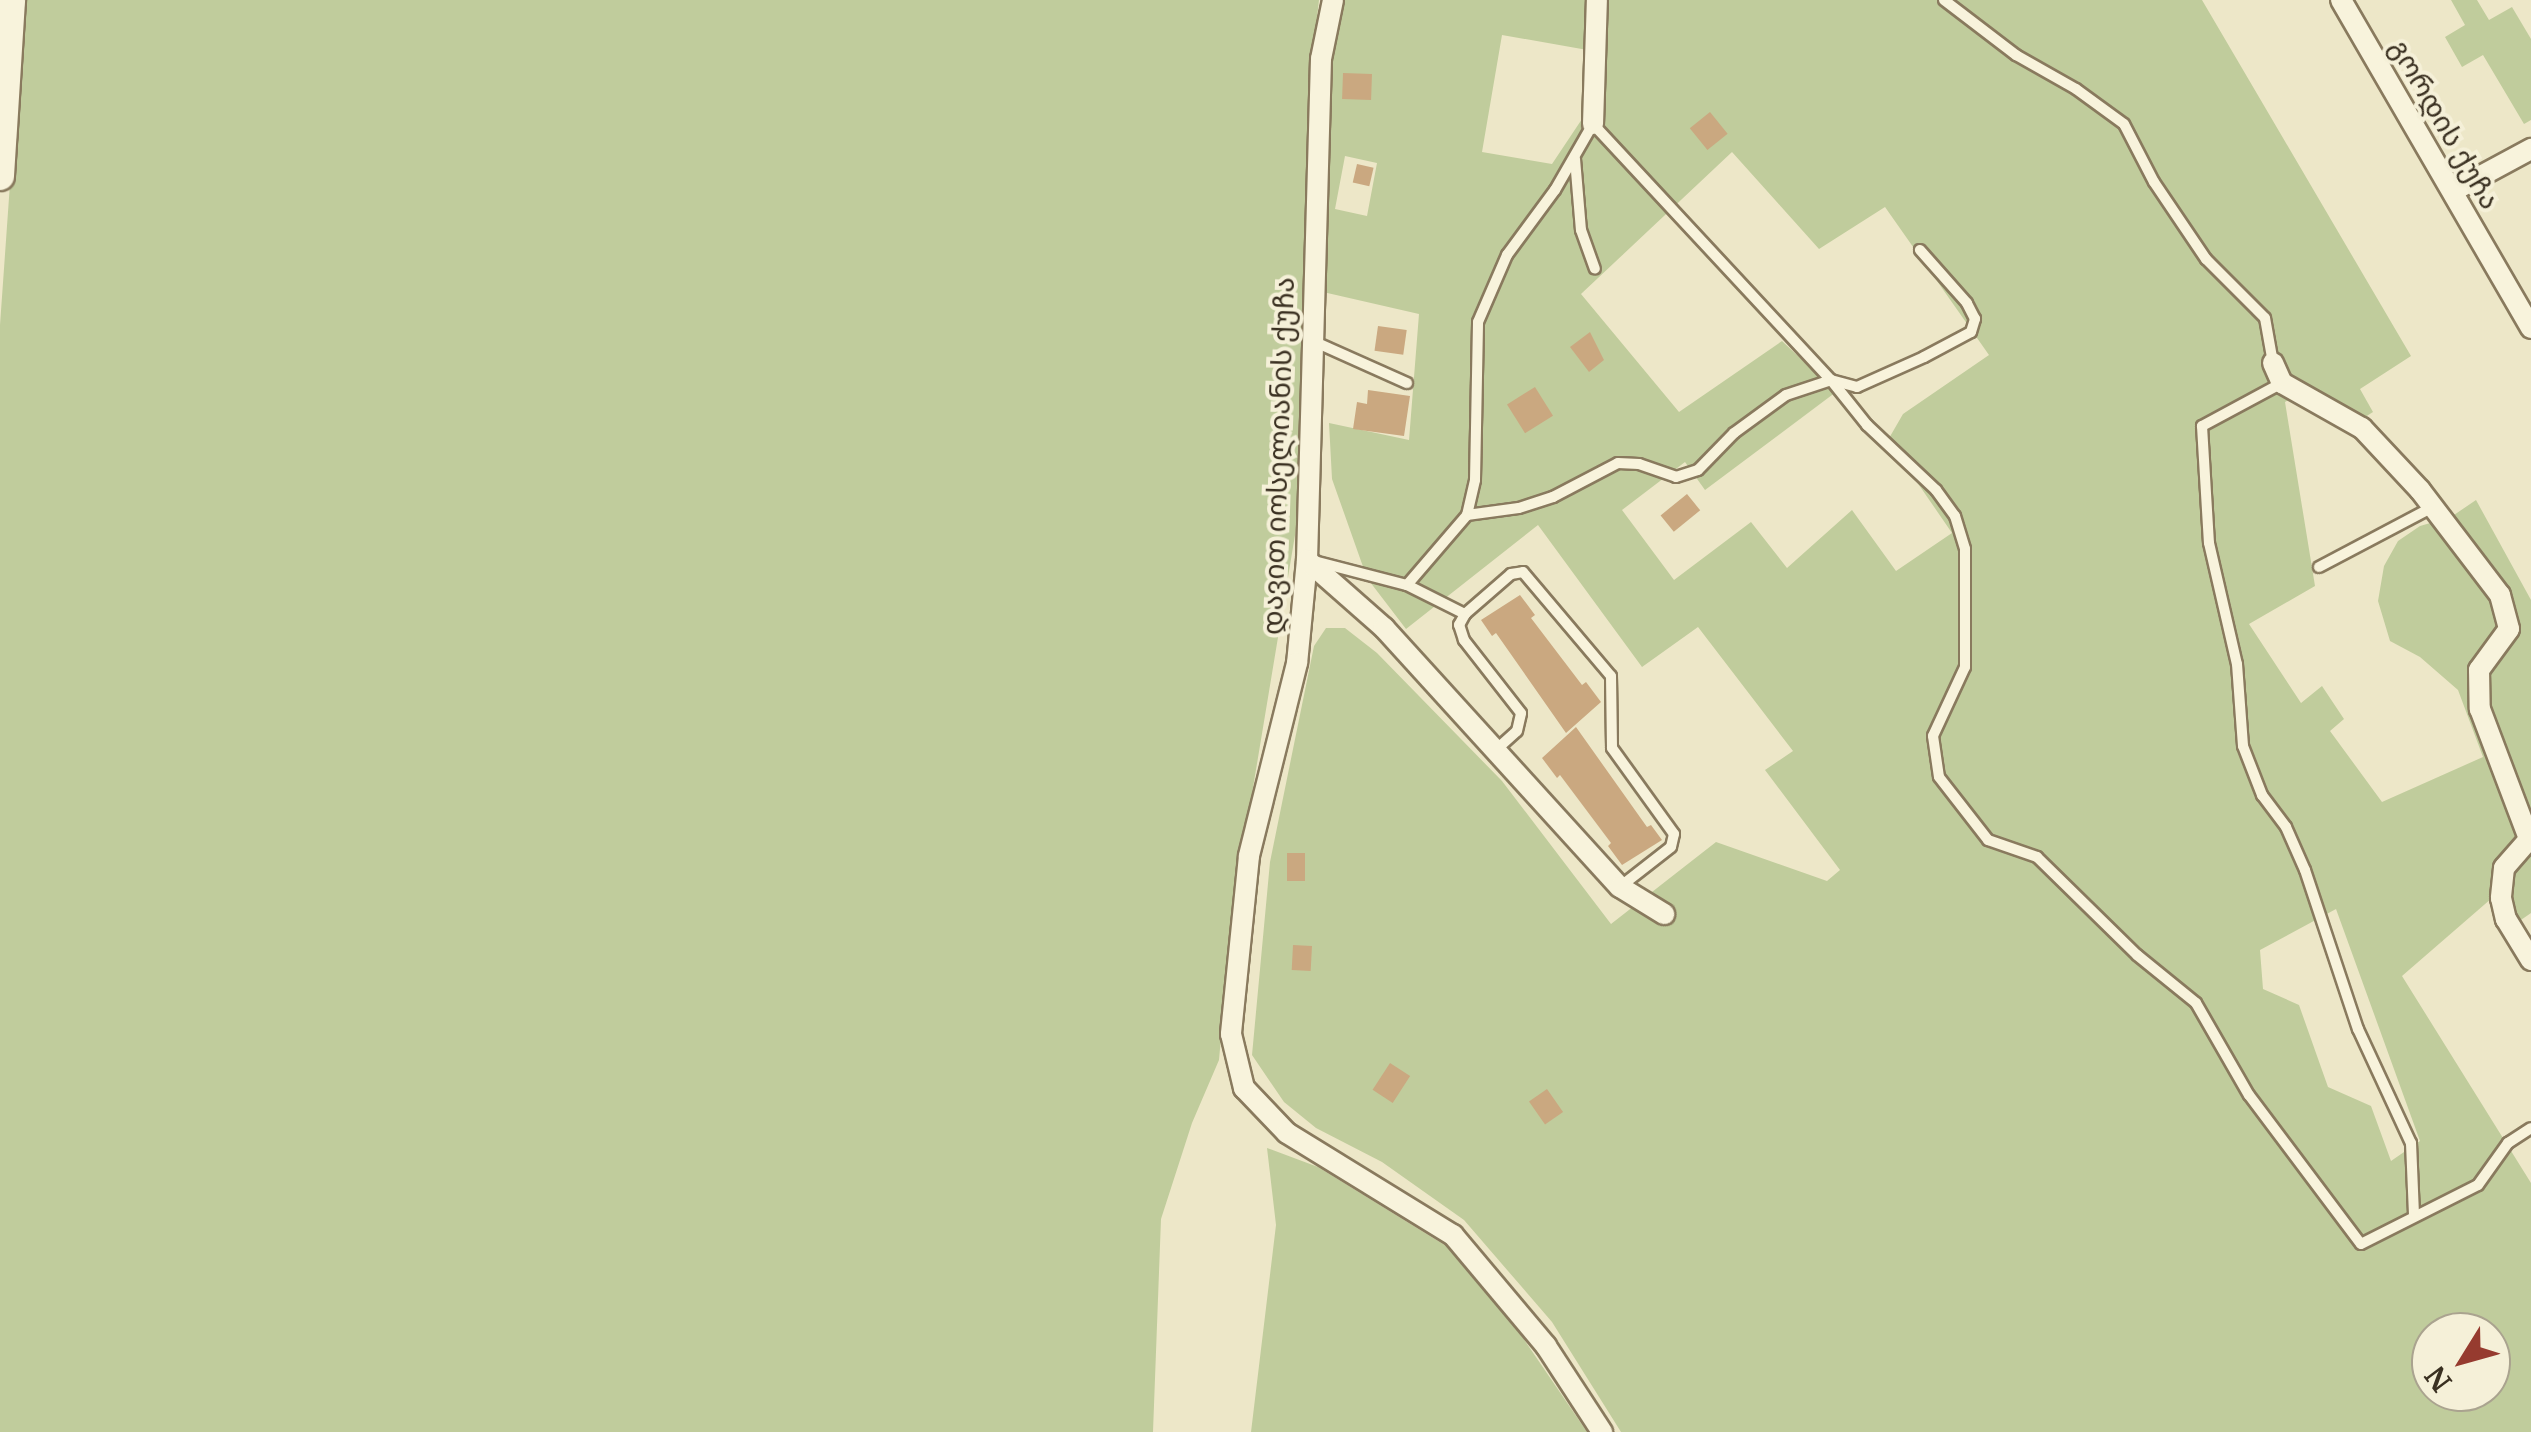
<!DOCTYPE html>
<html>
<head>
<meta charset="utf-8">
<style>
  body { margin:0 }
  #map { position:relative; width:2531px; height:1432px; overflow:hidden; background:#ede7c8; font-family:Merriweather,"Noto Sans Georgian",serif }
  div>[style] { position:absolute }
  .green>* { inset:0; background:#c0cc9c }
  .building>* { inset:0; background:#caa880; transform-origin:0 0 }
  .roads { filter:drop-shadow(2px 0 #897a5e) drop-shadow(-2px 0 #897a5e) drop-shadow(0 2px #897a5e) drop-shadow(0 -2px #897a5e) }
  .lane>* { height:10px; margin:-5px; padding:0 5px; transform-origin:5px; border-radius:5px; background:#f8f3dc }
  .street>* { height:20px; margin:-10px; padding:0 10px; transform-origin:10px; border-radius:10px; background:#f8f3dc }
  .secondary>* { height:28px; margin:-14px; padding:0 14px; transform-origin:14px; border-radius:14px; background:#f8f3dc }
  span { translate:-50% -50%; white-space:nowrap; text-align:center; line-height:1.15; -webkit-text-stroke:8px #f5f0d8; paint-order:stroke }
  .street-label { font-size:28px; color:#3a3021 }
  .north { position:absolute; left:2411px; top:1312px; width:100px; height:100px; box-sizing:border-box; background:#f5f0d8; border:2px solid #aaa38f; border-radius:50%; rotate:233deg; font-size:28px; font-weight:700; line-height:40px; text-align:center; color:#3a3021 }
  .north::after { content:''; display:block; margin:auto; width:35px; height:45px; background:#963b2f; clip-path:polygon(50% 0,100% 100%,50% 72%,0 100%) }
</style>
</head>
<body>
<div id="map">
  <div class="green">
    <i style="clip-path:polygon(23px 0,1319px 0,1309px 87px,1299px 427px,1302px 493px,1232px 914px,1219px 1060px,1192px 1123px,1161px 1219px,1153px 1432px,0 1432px,0 325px)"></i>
    <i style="clip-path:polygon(evenodd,1345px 0,2202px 0,2411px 356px,2360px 389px,2373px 412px,2362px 419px,2303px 392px,2285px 402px,2315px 586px,2249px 624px,2301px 703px,2322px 686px,2344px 719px,2330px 731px,2382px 802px,2483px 757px,2458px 690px,2420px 657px,2390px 641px,2378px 601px,2384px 566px,2398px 541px,2420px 526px,2451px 517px,2476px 500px,2531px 600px,2531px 913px,2518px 922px,2492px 898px,2402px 976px,2531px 1183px,2531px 1432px,1621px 1432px,1552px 1322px,1464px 1220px,1382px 1162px,1316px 1128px,1284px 1102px,1252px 1055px,1270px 862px,1314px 646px,1326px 628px,1345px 628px,1377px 653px,1502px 781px,1611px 924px,1716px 842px,1827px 881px,1840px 870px,1765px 770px,1793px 751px,1698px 627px,1642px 667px,1538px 525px,1406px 629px,1367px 578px,1332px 479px,1329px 423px,1409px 440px,1419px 314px,1323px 292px,1329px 73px,1345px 0,1502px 35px,1593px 51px,1582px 119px,1552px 164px,1482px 152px,1502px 35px,1345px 0,1732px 152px,1819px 249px,1885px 207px,1989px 355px,1903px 414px,1888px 440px,1952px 533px,1896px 571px,1852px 510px,1787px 568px,1751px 522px,1674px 580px,1622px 510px,1685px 462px,1705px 490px,1836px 392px,1782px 341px,1679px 412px,1581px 294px,1732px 152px,1345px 0,1345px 156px,1377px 163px,1367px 216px,1335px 209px,1345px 156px,1345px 0,2336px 909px,2420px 1141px,2391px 1161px,2371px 1106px,2328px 1087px,2299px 1005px,2263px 989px,2260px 950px,2336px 909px,1345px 0,2431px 1332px,2491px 1332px,2491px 1392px,2431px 1392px,2431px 1332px)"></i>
    <i style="clip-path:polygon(2451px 0,2477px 0,2489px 20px,2512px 7px,2531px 39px,2531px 120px,2524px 124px,2483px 55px,2462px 67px,2445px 37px,2465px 25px)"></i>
    <i style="clip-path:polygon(1267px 1148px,1318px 1167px,1451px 1249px,1521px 1335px,1587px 1432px,1251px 1432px,1276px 1225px)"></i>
  </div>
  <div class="building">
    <i style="left:1343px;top:73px;width:29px;height:26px;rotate:2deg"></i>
    <i style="left:1710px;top:112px;width:28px;height:26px;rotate:51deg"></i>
    <i style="left:1357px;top:164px;width:17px;height:19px;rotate:13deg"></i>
    <i style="left:1378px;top:326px;width:29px;height:25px;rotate:8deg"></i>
    <i style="clip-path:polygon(1590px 332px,1604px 360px,1589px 372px,1570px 347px)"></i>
    <i style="left:1535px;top:387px;width:34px;height:33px;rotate:58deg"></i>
    <i style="clip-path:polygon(1368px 390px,1410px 396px,1404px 436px,1353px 429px,1357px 402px,1367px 404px)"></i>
    <i style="left:1687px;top:494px;width:21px;height:34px;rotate:51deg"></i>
    <i style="clip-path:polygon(1520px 595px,1535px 615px,1531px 618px,1582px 685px,1586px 682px,1601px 702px,1566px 733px,1496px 633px,1492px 636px,1481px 620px)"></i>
    <i style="clip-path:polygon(1576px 727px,1647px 827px,1651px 825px,1662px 840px,1622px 865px,1608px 846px,1611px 843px,1560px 775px,1557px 778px,1542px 758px)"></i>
    <i style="left:1287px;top:853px;width:18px;height:28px"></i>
    <i style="left:1293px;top:945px;width:19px;height:25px;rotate:3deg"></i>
    <i style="left:1390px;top:1063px;width:24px;height:32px;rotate:33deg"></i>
    <i style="left:1547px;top:1089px;width:28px;height:22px;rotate:55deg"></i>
  </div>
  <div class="roads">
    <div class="lane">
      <i style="left:1944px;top:0;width:91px;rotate:37.4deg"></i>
      <i style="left:2016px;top:55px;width:69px;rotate:29.5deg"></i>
      <i style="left:2076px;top:89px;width:59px;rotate:36.1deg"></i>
      <i style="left:2124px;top:124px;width:65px;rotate:62.7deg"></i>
      <i style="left:2154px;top:182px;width:93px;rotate:56deg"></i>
      <i style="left:2206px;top:259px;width:83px;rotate:45deg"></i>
      <i style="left:2265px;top:318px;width:46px;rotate:79.9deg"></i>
      <i style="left:1575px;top:159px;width:71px;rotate:85.2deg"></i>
      <i style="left:1581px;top:230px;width:41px;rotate:70.3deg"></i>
      <i style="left:1313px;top:341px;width:103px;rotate:24.1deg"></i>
      <i style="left:2282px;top:383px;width:91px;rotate:151.7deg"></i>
      <i style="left:2202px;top:426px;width:117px;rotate:86.6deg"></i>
      <i style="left:2209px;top:543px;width:124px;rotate:77deg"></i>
      <i style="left:2237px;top:664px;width:82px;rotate:85.8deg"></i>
      <i style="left:2243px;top:746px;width:53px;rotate:68.8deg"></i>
      <i style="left:2262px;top:795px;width:40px;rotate:53deg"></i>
      <i style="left:2286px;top:827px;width:47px;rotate:66.2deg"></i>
      <i style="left:2305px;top:870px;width:168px;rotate:71.6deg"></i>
      <i style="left:2358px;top:1029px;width:126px;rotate:65.1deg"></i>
      <i style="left:2411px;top:1143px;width:71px;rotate:87.6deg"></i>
      <i style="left:1467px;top:515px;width:36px;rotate:-77deg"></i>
      <i style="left:1475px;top:480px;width:158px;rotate:-88.9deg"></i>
      <i style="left:1478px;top:322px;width:73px;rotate:-66.6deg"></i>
      <i style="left:1507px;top:255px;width:81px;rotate:-53.6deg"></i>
      <i style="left:1555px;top:190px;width:76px;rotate:-60.1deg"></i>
      <i style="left:1593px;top:124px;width:350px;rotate:47.1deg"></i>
      <i style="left:1831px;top:380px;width:58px;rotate:51.3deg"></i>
      <i style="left:1867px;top:425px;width:95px;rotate:43.3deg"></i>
      <i style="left:1936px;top:490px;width:32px;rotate:54deg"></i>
      <i style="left:1955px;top:516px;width:34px;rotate:73deg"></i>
      <i style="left:1965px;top:549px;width:118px;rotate:90deg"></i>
      <i style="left:1965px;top:667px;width:76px;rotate:114.9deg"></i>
      <i style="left:1933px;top:736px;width:41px;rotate:81.7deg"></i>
      <i style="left:1939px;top:777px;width:80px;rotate:52.1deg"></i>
      <i style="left:1988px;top:840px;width:52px;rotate:19.1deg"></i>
      <i style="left:2037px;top:857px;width:140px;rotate:44.4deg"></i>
      <i style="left:2137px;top:955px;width:76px;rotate:39.1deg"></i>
      <i style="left:2196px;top:1003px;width:106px;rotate:60.1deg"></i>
      <i style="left:2249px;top:1095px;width:186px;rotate:53.1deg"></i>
      <i style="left:2361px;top:1244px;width:131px;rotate:-26.8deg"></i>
      <i style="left:2478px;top:1185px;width:52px;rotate:-54.5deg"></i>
      <i style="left:2508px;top:1143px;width:27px;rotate:-33deg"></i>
      <i style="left:1318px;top:562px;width:92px;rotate:14.5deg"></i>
      <i style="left:1407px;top:585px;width:92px;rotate:-49.4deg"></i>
      <i style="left:1467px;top:515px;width:52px;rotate:-7.7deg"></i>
      <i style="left:1519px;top:508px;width:36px;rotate:-18deg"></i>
      <i style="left:1553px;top:497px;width:73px;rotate:-27.6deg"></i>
      <i style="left:1618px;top:463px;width:21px;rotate:3deg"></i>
      <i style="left:1639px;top:464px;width:39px;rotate:19deg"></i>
      <i style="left:1676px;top:477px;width:23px;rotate:-18deg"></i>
      <i style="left:1698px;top:470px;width:52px;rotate:-45.8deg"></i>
      <i style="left:1734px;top:433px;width:64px;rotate:-36.2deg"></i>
      <i style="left:1786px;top:395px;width:47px;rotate:-18.4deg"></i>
      <i style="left:1831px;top:380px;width:27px;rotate:15deg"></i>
      <i style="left:1857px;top:387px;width:73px;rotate:-24.1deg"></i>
      <i style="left:1924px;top:357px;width:53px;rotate:-28deg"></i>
      <i style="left:1971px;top:332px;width:14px;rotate:-73deg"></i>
      <i style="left:1975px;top:319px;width:18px;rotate:-117deg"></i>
      <i style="left:1967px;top:303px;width:71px;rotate:-131.6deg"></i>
      <i style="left:2319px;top:567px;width:129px;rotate:-27.8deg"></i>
      <i style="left:1407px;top:585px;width:65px;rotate:26.6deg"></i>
      <i style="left:1498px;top:748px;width:25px;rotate:-42deg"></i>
      <i style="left:1517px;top:731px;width:18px;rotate:-77deg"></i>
      <i style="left:1521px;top:713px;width:93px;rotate:-128deg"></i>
      <i style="left:1464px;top:640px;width:16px;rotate:-108deg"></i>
      <i style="left:1459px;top:625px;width:13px;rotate:-61deg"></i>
      <i style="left:1465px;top:614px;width:61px;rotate:-41deg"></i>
      <i style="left:1511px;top:574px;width:12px;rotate:-9deg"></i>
      <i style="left:1523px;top:572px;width:136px;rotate:49.8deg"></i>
      <i style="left:1611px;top:676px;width:72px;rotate:89.2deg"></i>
      <i style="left:1612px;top:748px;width:106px;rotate:54.2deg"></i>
      <i style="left:1674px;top:834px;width:13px;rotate:103deg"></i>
      <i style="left:1671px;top:847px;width:63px;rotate:142deg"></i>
    </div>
    <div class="street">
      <i style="left:1333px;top:0;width:60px;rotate:101.5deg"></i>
      <i style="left:1321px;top:59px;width:501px;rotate:91.6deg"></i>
      <i style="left:1307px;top:560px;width:103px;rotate:95.5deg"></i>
      <i style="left:1297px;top:663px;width:199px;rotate:104deg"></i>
      <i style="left:1249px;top:856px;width:179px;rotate:95.8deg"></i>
      <i style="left:1231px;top:1034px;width:56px;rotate:76.5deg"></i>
      <i style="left:1244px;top:1088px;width:62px;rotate:46.3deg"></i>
      <i style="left:1287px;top:1133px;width:195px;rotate:31.6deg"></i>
      <i style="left:1453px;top:1235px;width:145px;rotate:50deg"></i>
      <i style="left:1546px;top:1346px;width:103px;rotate:56.9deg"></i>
      <i style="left:2341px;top:0;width:379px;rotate:59.9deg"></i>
      <i style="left:1593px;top:124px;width:124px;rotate:-88.2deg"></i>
      <i style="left:2453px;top:191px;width:89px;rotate:-28.3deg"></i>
      <i style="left:2273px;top:363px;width:22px;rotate:66deg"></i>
      <i style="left:2282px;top:383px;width:92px;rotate:29.4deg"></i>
      <i style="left:2362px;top:428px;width:85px;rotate:46.9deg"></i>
      <i style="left:2420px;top:490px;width:132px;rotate:52.7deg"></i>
      <i style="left:2500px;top:595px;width:35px;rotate:75deg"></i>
      <i style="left:2509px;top:629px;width:51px;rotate:126.2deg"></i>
      <i style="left:2479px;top:670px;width:39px;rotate:89deg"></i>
      <i style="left:2480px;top:709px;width:139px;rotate:69.3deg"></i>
      <i style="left:1307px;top:560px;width:103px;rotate:41.4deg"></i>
      <i style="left:1384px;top:628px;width:350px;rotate:47.7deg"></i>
      <i style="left:1620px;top:887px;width:52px;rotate:31.5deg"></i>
      <i style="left:2531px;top:837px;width:41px;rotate:131.1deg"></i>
      <i style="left:2504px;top:868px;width:30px;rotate:96deg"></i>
      <i style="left:2501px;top:898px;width:22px;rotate:77deg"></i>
      <i style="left:2506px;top:919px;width:48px;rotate:58.6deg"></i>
    </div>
    <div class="secondary">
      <i style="left:0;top:176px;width:176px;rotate:-86.4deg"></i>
    </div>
  </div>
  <div class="street-label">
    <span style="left:2445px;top:124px;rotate:60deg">გორდის ქუჩა</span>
    <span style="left:1278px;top:456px;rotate:-88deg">დავით იოსელიანის ქუჩა</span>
  </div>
  <div class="north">N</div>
</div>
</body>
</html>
